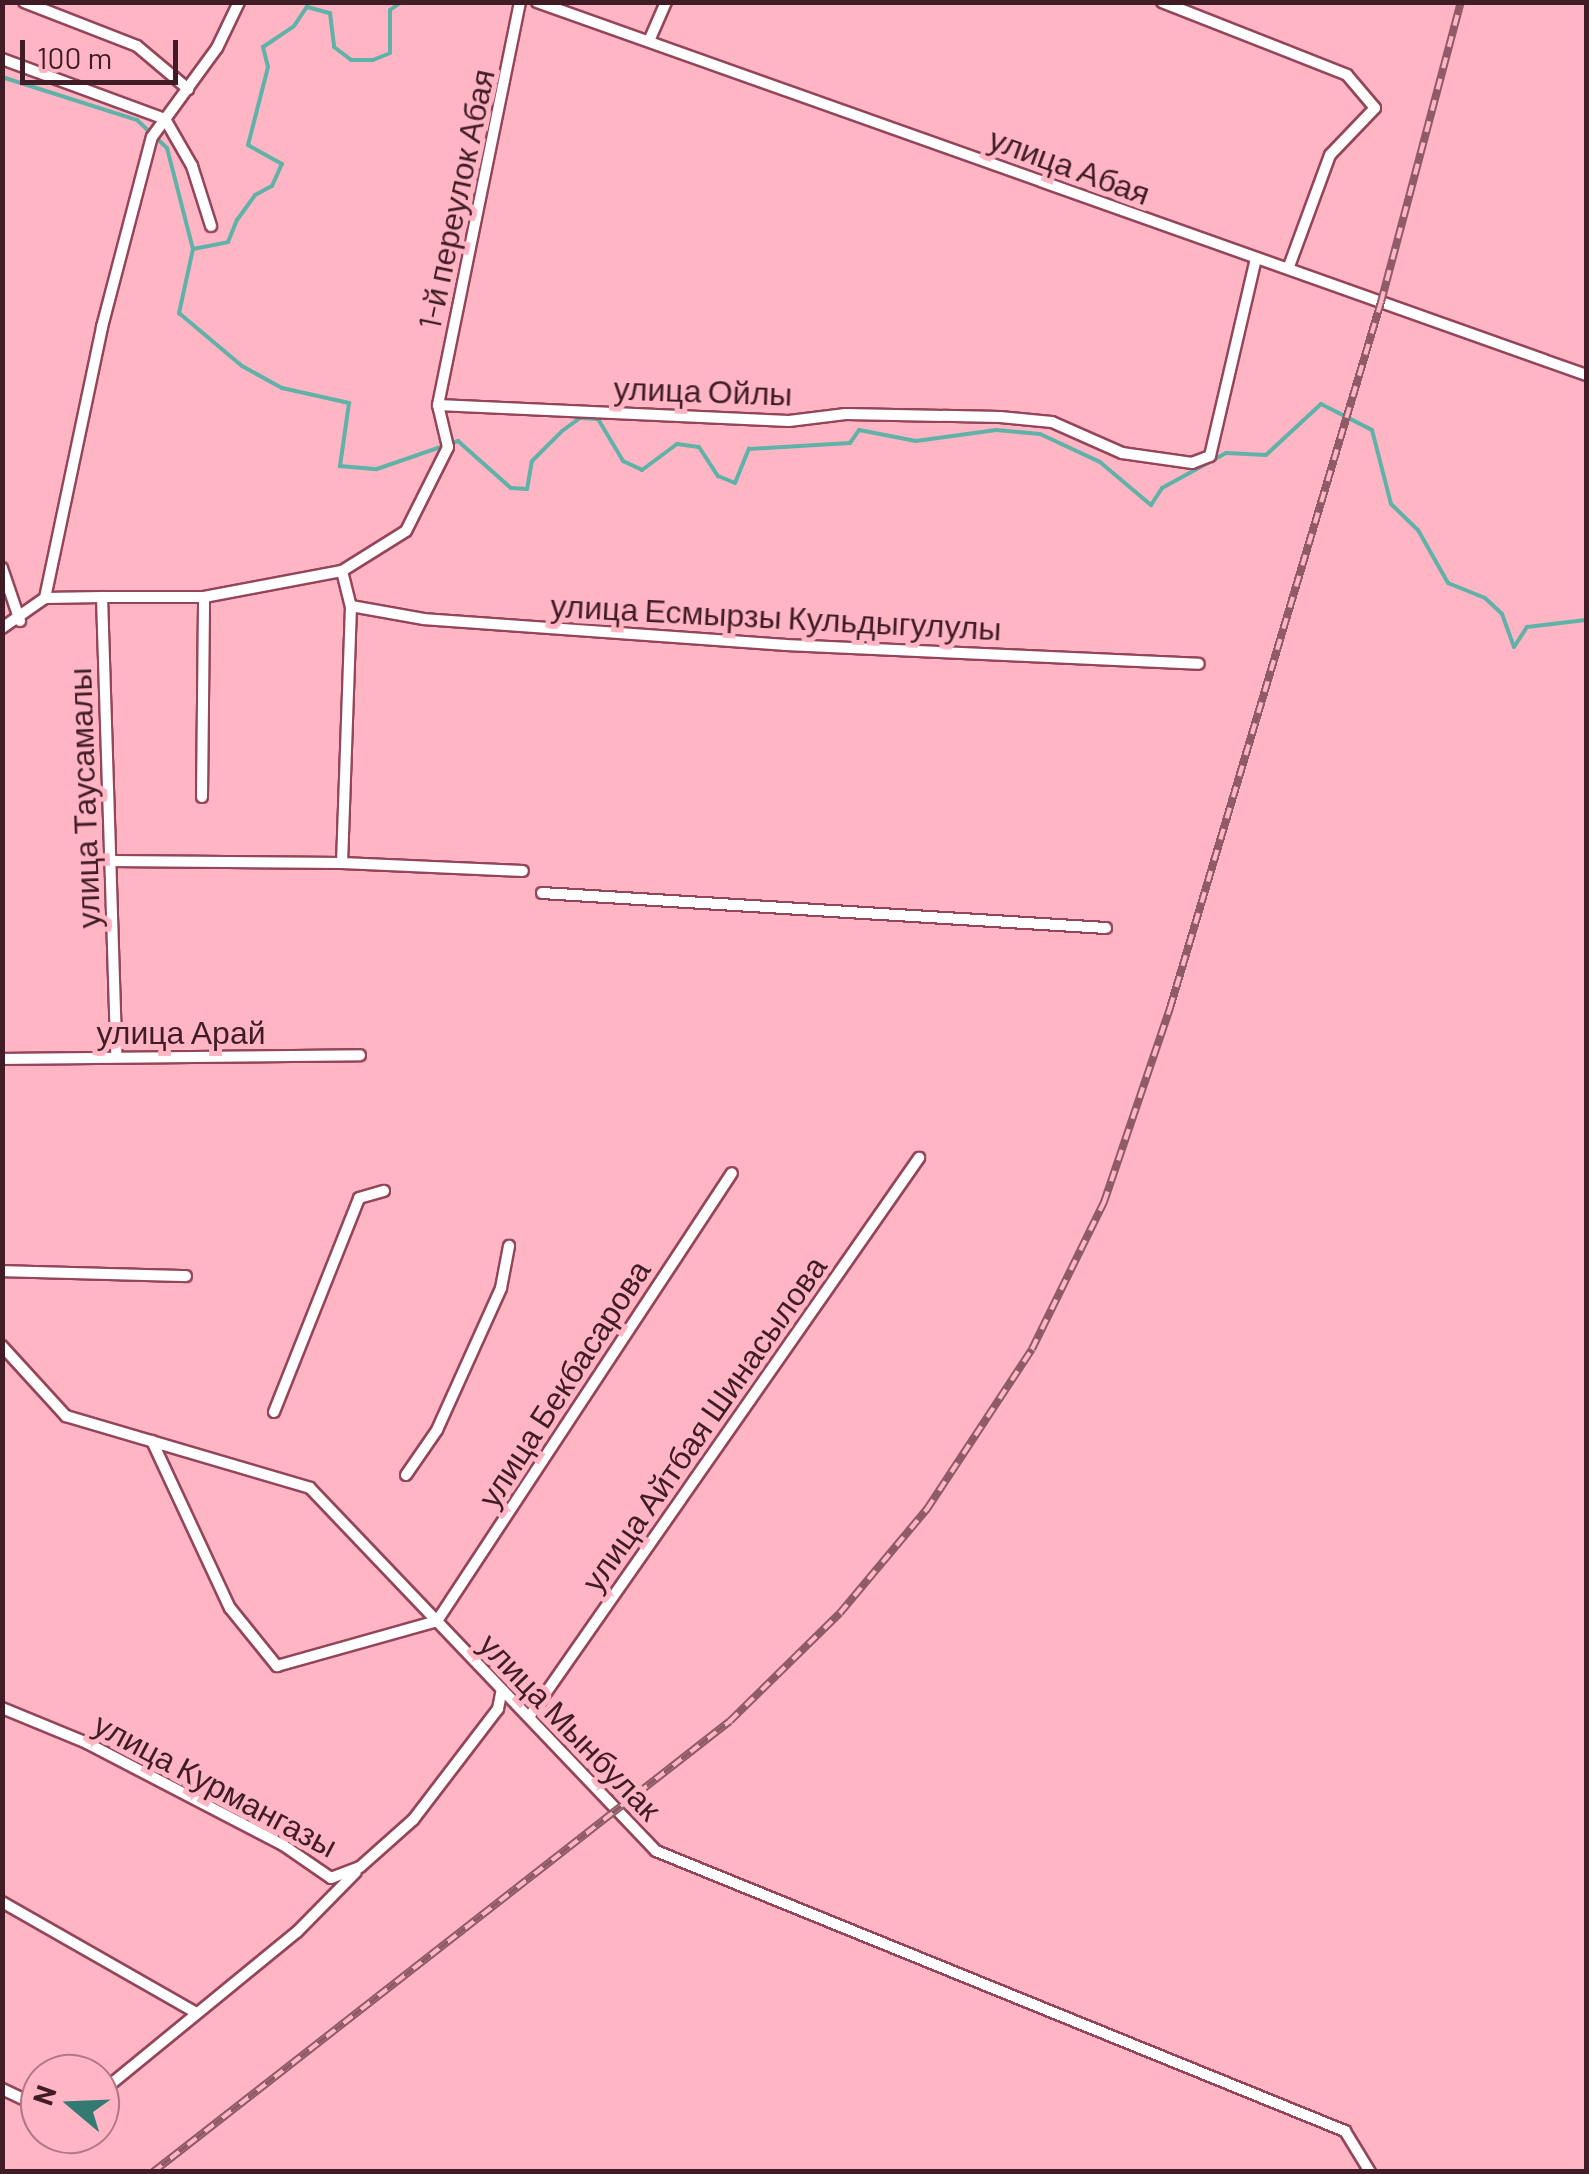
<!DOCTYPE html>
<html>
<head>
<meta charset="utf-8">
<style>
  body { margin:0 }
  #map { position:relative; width:1589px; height:2174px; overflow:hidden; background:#ffb5c4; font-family:Barlow,sans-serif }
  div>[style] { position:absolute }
  .stream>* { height:4px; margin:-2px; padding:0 2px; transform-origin:2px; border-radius:2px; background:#5fb2a8 }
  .roads { filter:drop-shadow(2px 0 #95455a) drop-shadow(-2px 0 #95455a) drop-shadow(0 2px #95455a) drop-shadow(0 -2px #95455a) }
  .street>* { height:10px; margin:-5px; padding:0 5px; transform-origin:5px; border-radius:5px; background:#fff }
  .rail>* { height:8px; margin-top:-4px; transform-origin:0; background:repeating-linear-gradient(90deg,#ffb5c4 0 11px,#8e5b67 0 22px); box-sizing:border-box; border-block:2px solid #8e5b67 }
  span { translate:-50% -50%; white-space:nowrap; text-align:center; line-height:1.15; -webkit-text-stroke:10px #ffb5c4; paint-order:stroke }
  .street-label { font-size:32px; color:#401d26 }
  .frame { position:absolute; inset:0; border:5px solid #401d26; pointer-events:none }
  .north { position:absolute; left:20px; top:2054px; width:100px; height:100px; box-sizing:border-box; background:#ffb5c4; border:2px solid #b37885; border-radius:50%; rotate:289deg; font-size:28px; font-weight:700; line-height:40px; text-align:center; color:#401d26 }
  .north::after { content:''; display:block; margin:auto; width:35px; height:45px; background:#337a73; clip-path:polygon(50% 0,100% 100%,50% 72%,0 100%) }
  .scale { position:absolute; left:20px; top:40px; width:158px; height:45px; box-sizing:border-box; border:5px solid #401d26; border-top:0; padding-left:12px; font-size:30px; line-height:35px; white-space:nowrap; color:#401d26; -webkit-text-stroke:8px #ffb5c4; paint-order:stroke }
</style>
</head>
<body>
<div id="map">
  <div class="stream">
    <i style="left:2px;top:77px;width:142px;rotate:17.7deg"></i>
    <i style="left:137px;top:120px;width:41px;rotate:43deg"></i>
    <i style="left:167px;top:148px;width:104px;rotate:75.6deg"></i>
    <i style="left:193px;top:249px;width:66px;rotate:102.3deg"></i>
    <i style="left:179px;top:313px;width:82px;rotate:40.1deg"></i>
    <i style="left:242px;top:366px;width:46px;rotate:28.8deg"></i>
    <i style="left:282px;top:388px;width:69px;rotate:12.6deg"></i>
    <i style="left:349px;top:403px;width:64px;rotate:98.1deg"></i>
    <i style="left:340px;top:466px;width:37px;rotate:5deg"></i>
    <i style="left:377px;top:469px;width:86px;rotate:-19.1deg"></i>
    <i style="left:458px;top:441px;width:71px;rotate:41.6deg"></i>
    <i style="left:511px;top:488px;width:16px;rotate:4deg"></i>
    <i style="left:527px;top:489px;width:28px;rotate:-80deg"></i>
    <i style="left:532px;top:461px;width:42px;rotate:-45deg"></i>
    <i style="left:562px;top:431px;width:22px;rotate:-36deg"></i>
    <i style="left:580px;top:418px;width:18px;rotate:3deg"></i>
    <i style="left:598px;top:419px;width:49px;rotate:59.2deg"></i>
    <i style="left:623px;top:461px;width:21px;rotate:25deg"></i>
    <i style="left:642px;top:470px;width:44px;rotate:-36.6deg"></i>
    <i style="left:677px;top:444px;width:22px;rotate:8deg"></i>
    <i style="left:699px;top:447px;width:35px;rotate:57deg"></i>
    <i style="left:718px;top:476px;width:18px;rotate:22deg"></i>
    <i style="left:735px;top:483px;width:37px;rotate:-68deg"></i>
    <i style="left:749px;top:449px;width:101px;rotate:-3.4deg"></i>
    <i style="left:850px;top:443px;width:16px;rotate:-55deg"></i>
    <i style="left:859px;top:430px;width:58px;rotate:10.9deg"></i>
    <i style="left:916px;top:441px;width:81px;rotate:-7.8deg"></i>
    <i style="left:996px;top:430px;width:44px;rotate:5.2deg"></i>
    <i style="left:1040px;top:434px;width:66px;rotate:25deg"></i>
    <i style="left:1100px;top:462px;width:67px;rotate:40.1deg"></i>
    <i style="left:1151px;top:505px;width:20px;rotate:-57deg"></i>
    <i style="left:1162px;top:488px;width:73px;rotate:-28.7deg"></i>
    <i style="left:1226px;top:453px;width:40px;rotate:2.9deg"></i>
    <i style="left:1266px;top:455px;width:75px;rotate:-42.8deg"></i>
    <i style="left:1321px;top:404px;width:57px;rotate:27deg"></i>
    <i style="left:1372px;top:430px;width:76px;rotate:75.6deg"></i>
    <i style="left:1391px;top:504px;width:37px;rotate:44deg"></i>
    <i style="left:1418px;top:530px;width:61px;rotate:60.5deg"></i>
    <i style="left:1448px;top:583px;width:40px;rotate:22deg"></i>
    <i style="left:1485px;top:598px;width:23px;rotate:43deg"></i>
    <i style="left:1502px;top:614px;width:35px;rotate:70deg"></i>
    <i style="left:1514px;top:647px;width:24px;rotate:-57deg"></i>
    <i style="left:1527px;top:627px;width:59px;rotate:-6.8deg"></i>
    <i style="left:193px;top:249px;width:36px;rotate:-11deg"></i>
    <i style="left:228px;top:242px;width:24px;rotate:-68deg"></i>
    <i style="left:237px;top:220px;width:31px;rotate:-54deg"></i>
    <i style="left:255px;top:195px;width:19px;rotate:-28deg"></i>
    <i style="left:272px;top:186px;width:24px;rotate:-66deg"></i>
    <i style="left:282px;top:164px;width:39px;rotate:-151deg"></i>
    <i style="left:248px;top:145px;width:81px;rotate:-75.6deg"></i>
    <i style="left:268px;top:67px;width:21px;rotate:-104deg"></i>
    <i style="left:263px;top:47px;width:37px;rotate:-34deg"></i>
    <i style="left:294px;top:26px;width:23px;rotate:-56deg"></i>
    <i style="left:307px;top:7px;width:24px;rotate:15deg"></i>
    <i style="left:330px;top:13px;width:34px;rotate:83deg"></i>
    <i style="left:334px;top:47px;width:21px;rotate:37deg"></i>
    <i style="left:351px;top:60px;width:22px"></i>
    <i style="left:373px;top:60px;width:18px;rotate:-22deg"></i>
    <i style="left:390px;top:53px;width:43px;rotate:-90deg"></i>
    <i style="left:390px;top:10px;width:14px;rotate:-36deg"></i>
  </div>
  <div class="roads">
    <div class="street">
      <i style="left:24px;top:2px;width:121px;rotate:21.3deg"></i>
      <i style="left:137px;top:46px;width:67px;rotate:40.1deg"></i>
      <i style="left:537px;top:2px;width:1113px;rotate:19.57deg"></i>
      <i style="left:1162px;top:2px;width:199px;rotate:21.5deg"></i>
      <i style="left:1347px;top:75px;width:43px;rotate:49.7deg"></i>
      <i style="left:1375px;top:108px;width:65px;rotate:133.8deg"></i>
      <i style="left:1330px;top:155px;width:121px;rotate:110.2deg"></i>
      <i style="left:649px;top:41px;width:43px;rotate:-66.4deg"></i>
      <i style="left:2px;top:59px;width:174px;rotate:20.2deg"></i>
      <i style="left:165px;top:119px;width:54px;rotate:60.1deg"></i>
      <i style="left:192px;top:166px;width:63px;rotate:72.4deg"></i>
      <i style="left:438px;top:405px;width:411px;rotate:-78.5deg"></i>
      <i style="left:2px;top:568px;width:56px;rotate:71.2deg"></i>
      <i style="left:342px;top:571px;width:36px;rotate:76deg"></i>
      <i style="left:351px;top:606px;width:74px;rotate:10.1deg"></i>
      <i style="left:424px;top:619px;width:362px;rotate:4.1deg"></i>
      <i style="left:785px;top:645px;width:414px;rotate:2.6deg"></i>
      <i style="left:102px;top:597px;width:102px"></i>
      <i style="left:204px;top:597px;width:140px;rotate:-10.7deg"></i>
      <i style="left:342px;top:571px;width:75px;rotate:-32deg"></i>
      <i style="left:406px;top:531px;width:94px;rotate:-63.4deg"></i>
      <i style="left:448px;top:447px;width:43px;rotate:-103.4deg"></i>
      <i style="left:438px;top:405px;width:351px;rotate:2.6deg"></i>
      <i style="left:789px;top:421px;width:57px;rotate:-7deg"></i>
      <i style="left:846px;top:414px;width:154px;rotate:1.1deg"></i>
      <i style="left:1000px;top:417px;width:52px;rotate:5.5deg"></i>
      <i style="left:1052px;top:422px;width:77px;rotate:23.9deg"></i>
      <i style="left:1122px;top:453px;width:71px;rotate:8.1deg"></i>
      <i style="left:1192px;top:463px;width:19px;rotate:-21deg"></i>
      <i style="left:1210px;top:456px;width:203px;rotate:-76.9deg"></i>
      <i style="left:45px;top:598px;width:57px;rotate:-1deg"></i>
      <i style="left:102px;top:597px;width:458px;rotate:88.2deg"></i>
      <i style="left:351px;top:606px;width:257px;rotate:92deg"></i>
      <i style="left:342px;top:863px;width:181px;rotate:2.5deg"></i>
      <i style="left:2px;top:628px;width:52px;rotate:-34.9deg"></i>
      <i style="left:45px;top:598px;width:277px;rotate:-78.1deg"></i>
      <i style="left:102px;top:327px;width:196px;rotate:-75.3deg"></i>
      <i style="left:152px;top:137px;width:110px;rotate:-53.9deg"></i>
      <i style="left:217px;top:48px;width:51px;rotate:-64.4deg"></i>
      <i style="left:202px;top:797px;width:200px;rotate:-89.4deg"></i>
      <i style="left:110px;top:861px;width:232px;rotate:0.5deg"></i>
      <i style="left:542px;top:893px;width:565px;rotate:3.55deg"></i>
      <i style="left:2px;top:1059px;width:358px;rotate:-0.6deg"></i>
      <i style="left:2px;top:1271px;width:184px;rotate:1.6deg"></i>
      <i style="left:2px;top:1346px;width:95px;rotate:47.6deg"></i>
      <i style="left:66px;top:1416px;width:254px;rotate:16.4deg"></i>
      <i style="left:310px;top:1488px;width:501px;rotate:46.37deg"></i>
      <i style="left:656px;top:1851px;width:744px;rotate:22.12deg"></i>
      <i style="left:1345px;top:2131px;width:48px;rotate:58.6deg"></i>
      <i style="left:274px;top:1412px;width:230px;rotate:-68.3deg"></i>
      <i style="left:359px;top:1198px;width:26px;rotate:-16deg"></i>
      <i style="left:152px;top:1441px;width:184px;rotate:65deg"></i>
      <i style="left:230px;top:1608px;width:75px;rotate:51deg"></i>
      <i style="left:277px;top:1666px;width:166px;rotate:-15.7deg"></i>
      <i style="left:437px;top:1621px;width:536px;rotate:-56.64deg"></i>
      <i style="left:406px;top:1475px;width:55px;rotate:-55.4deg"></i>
      <i style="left:437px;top:1430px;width:156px;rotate:-65.7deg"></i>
      <i style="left:501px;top:1288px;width:43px;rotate:-79.2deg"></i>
      <i style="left:2px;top:1708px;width:92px;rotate:22.4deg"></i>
      <i style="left:87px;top:1743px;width:221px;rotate:27.5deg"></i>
      <i style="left:283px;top:1845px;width:58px;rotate:34.5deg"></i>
      <i style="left:331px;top:1878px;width:31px;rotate:-21deg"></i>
      <i style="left:360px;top:1867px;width:71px;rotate:-41.6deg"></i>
      <i style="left:413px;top:1820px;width:140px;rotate:-52.6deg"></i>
      <i style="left:498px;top:1709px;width:20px;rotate:-79deg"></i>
      <i style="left:529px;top:1717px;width:682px;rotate:-55.1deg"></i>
      <i style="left:2px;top:1902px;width:222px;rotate:29.7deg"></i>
      <i style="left:2px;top:2089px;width:42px;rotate:25.3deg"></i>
      <i style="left:100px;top:2093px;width:254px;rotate:-39.3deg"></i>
      <i style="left:297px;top:1932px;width:84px;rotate:-45.5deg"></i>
    </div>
  </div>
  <div class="rail">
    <i style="left:153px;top:2172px;width:732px;rotate:-38.01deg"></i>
    <i style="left:730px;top:1721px;width:154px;rotate:-44.5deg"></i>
    <i style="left:840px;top:1613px;width:136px;rotate:-50.1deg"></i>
    <i style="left:927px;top:1509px;width:191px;rotate:-56.7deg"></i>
    <i style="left:1032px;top:1349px;width:164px;rotate:-63.9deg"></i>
    <i style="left:1104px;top:1202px;width:205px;rotate:-71.2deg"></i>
    <i style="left:1170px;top:1008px;width:737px;rotate:-73.36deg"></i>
    <i style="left:1381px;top:302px;width:310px;rotate:-75.1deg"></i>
  </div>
  <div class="street-label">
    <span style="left:1070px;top:165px;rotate:20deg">улица Абая</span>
    <span style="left:455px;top:199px;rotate:-78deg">1-й переулок Абая</span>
    <span style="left:703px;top:390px;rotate:2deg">улица Ойлы</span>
    <span style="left:776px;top:616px;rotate:3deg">улица Есмырзы Кульдыгулулы</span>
    <span style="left:83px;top:798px;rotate:-92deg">улица Таусамалы</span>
    <span style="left:181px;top:1031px">улица Арай</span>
    <span style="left:563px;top:1383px;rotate:-57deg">улица Бекбасарова</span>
    <span style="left:703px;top:1423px;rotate:-55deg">улица Айтбая Шинасылова</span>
    <span style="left:571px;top:1726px;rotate:46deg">улица Мынбулак</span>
    <span style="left:216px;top:1784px;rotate:28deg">улица Курмангазы</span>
  </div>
  <div class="frame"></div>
  <div class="north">N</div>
  <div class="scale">100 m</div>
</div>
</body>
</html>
